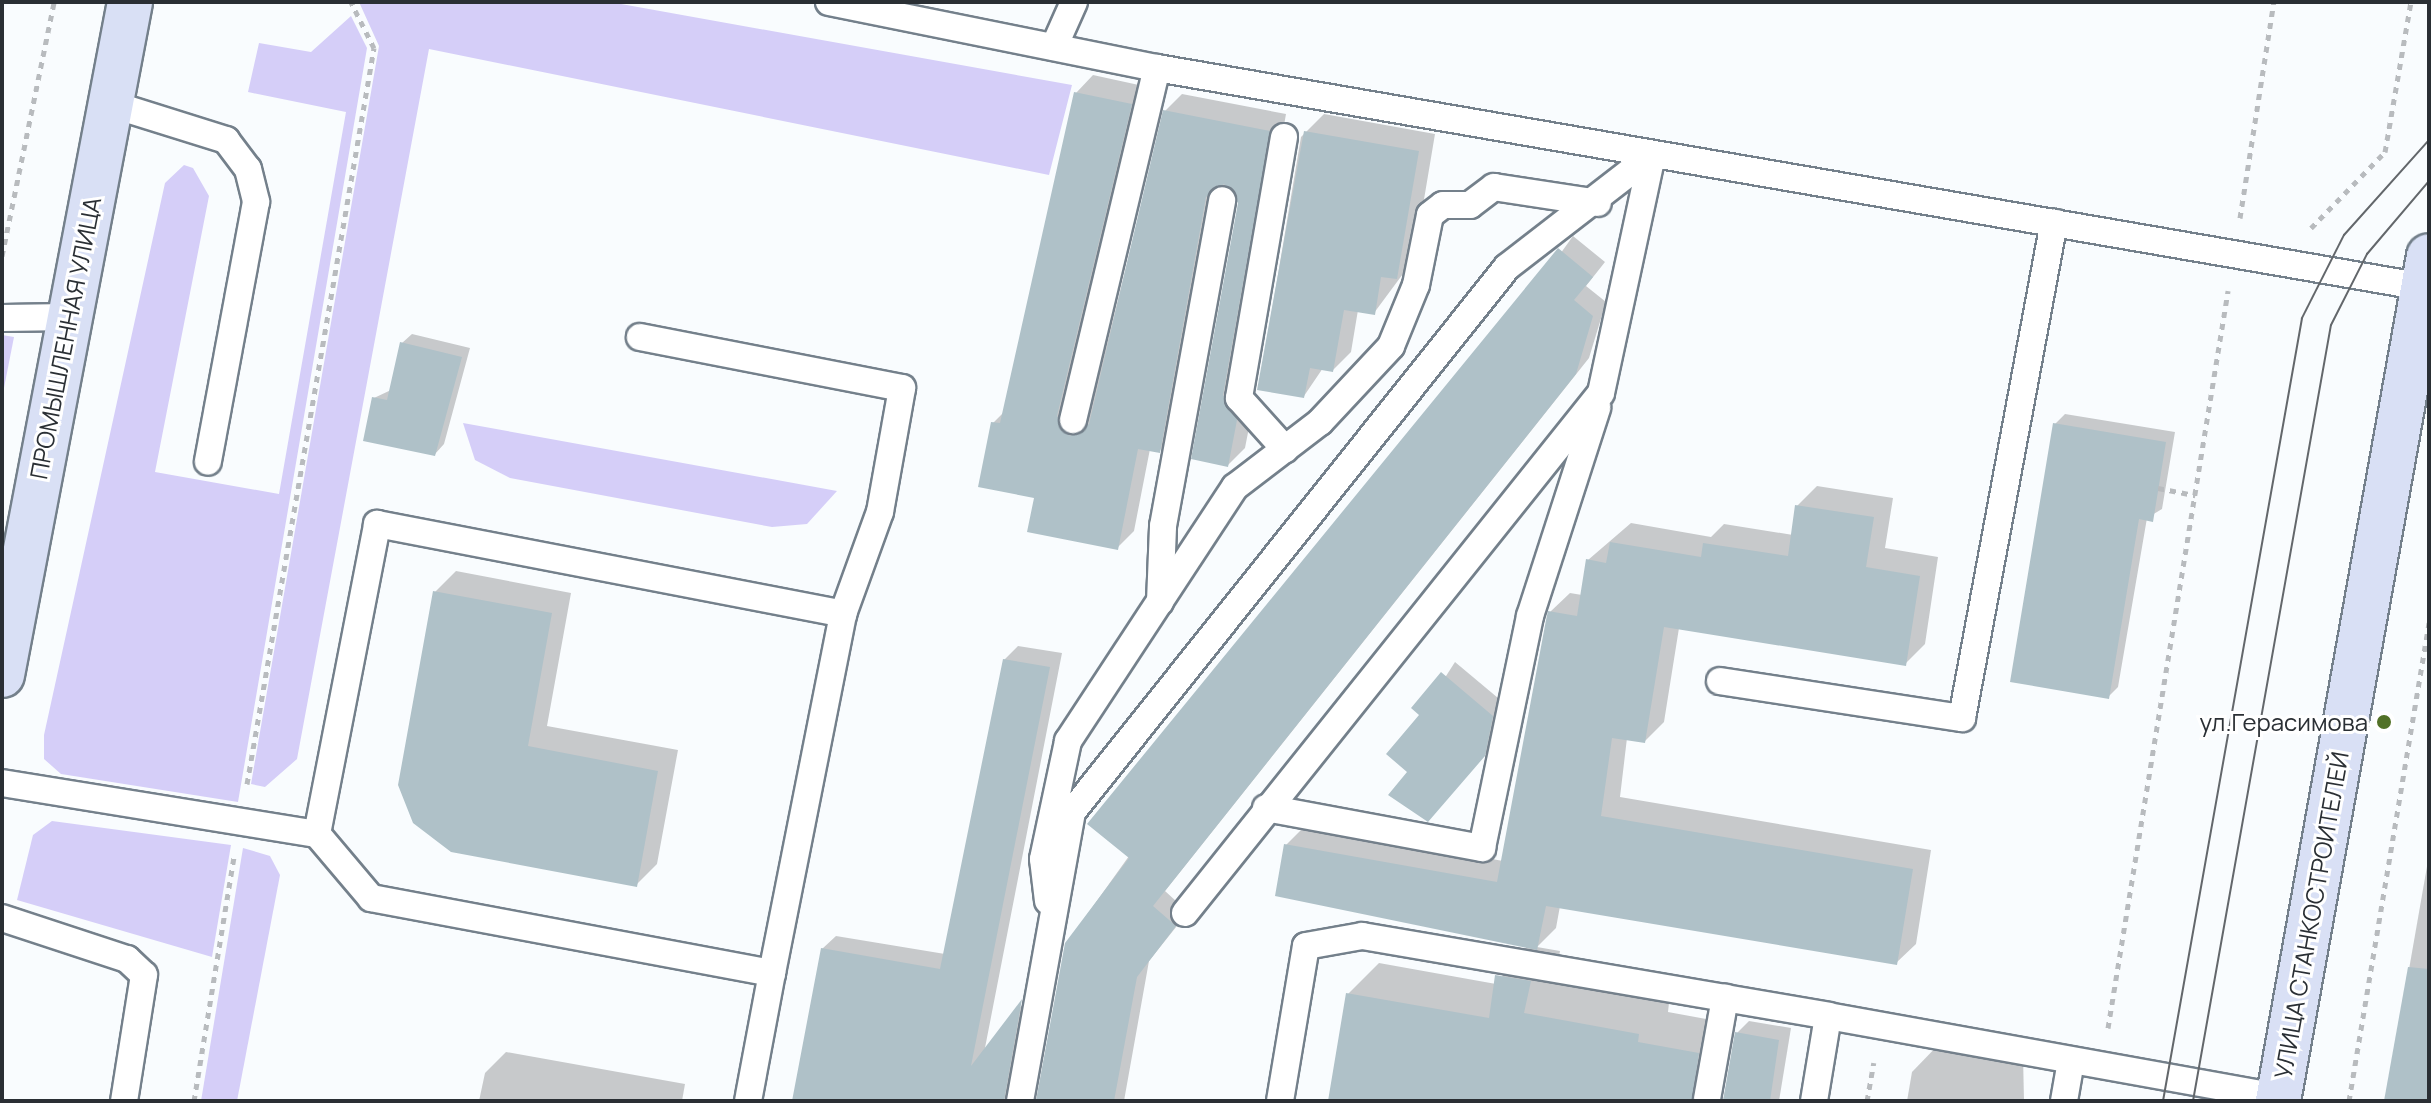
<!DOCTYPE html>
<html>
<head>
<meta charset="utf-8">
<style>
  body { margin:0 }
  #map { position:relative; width:2431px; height:1103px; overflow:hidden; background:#f9fcfe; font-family:Manrope,sans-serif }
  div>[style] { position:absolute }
  .green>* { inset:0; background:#d5cef8 }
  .shadow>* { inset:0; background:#0003 }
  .building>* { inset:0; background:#afc1c8 }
  .path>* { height:5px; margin-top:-2.5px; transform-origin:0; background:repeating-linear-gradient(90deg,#b8bbbe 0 6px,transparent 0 12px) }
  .roads { filter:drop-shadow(2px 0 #74808b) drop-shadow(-2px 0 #74808b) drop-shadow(0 2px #74808b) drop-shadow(0 -2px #74808b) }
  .lane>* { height:26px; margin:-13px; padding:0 13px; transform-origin:13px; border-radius:13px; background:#fff }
  .secondary>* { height:44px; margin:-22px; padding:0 22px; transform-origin:22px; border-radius:22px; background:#d9e0f5 }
  .tram>* { height:2px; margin:-1px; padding:0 1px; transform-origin:1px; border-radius:1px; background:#63676b }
  .dots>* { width:22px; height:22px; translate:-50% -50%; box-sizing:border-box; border:4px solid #fff; border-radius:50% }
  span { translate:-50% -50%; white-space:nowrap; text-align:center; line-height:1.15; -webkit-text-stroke:6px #fff; paint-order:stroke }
  .street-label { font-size:24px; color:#2a2f34 }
  .poi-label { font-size:24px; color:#2a2f34 }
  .right { translate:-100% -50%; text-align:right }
  .frame { position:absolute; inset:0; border:4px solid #2a2f34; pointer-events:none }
</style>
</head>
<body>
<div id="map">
  <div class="green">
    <i style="clip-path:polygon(359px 2px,610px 2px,1072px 85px,1049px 175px,429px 49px,297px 759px,265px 787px,251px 784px,379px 46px)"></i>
    <i style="clip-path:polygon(351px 16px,367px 48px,238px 802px,61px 774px,44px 759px,44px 735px,165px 183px,184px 165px,193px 168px,209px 196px,155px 472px,279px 494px,346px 112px,248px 92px,259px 43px,311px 52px)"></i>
    <i style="clip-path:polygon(2px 335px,14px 337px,2px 398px)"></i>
    <i style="clip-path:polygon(463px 423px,837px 491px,807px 524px,772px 527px,510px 478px,475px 460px)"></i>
    <i style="clip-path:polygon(52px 821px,231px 845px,212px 957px,17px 900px,33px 835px)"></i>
    <i style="clip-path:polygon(243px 848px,270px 856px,280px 875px,237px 1101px,201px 1101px)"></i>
  </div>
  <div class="shadow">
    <i style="clip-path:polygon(1093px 75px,1148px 87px,1074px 398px,1088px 420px,1165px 111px,1182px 94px,1286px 114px,1240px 377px,1254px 402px,1245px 448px,1228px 465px,1194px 458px,1240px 202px,1226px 182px,1176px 434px,1159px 451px,1150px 449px,1134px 531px,1117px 548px,1036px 496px,993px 423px,1004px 412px,1076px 93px)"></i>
    <i style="clip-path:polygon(1324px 114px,1435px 134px,1414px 259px,1374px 313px,1358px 310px,1351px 352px,1333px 370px,1323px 368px,1304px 396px,1259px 388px,1301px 137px)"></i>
    <i style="clip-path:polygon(1573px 236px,1605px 262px,1586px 286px,1606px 302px,1589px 358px,1165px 891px,1188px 912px,1149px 961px,1124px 1101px,1036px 1101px,1066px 944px)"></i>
    <i style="clip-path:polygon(412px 334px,470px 348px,444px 444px,435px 454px,374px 398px,391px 390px,402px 343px)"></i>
    <i style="clip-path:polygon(2065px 414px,2175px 432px,2162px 509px,2147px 518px,2118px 687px,2108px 697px,2055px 424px)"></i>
    <i style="clip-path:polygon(1817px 486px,1893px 498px,1885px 548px,1938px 557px,1925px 644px,1905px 664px,1679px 628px,1664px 722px,1645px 741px,1627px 738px,1620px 797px,1931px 850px,1916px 944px,1896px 963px,1560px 906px,1556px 928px,1537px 947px,1560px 951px,1554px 983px,1669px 1003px,1668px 1012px,1728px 1023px,1722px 1071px,1692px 1101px,1330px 1101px,1348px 994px,1379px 963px,1496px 984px,1527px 946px,1286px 845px,1306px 825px,1503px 861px,1550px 612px,1570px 593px,1582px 595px,1588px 560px,1631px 523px,1711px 537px,1724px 524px,1793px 535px,1797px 506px)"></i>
    <i style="clip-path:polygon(456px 571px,571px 593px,547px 726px,678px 750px,657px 864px,636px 885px,400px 784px,435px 592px)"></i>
    <i style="clip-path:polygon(1018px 646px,1062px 653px,984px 1053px,1034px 990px,1028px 1101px,794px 1101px,822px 949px,836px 936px,945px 954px,1004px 660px)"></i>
    <i style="clip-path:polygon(1455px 662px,1504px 703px,1496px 742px,1440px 807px,1410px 771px,1421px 715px)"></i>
    <i style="clip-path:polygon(2429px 855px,2429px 1101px,2386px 1101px)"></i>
    <i style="clip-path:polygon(1749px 1021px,1791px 1028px,1779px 1101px,1723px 1101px,1737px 1033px)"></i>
    <i style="clip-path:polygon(1942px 1041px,2023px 1055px,2024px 1101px,1907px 1101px,1912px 1072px)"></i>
    <i style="clip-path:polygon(506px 1052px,685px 1084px,682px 1101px,479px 1101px,485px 1073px)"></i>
  </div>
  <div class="building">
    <i style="clip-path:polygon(1074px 92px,1132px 104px,1057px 416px,1070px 436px,1089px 424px,1163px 110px,1270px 131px,1223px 395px,1237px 420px,1228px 467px,1191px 459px,1238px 203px,1224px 184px,1206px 197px,1160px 453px,1138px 449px,1118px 550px,1027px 532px,1034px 498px,978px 487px,991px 422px,1000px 423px)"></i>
    <i style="clip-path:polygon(1304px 131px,1419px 151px,1397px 279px,1381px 277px,1375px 315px,1344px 310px,1333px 372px,1310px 368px,1304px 398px,1257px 390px)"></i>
    <i style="clip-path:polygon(1558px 248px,1593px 277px,1574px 300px,1593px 316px,1576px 374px,1153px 906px,1176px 926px,1137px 977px,1114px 1101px,1036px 1101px,1065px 943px,1129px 858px,1087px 824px)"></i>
    <i style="clip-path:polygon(400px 342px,462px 357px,435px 456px,363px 441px,372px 397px,387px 400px)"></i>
    <i style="clip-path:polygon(2053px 423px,2166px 442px,2153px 522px,2139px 519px,2109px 699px,2010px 682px)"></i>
    <i style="clip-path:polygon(1795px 505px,1874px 517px,1866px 567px,1920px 576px,1906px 666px,1664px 627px,1645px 743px,1612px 738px,1601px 816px,1913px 869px,1897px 965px,1546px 906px,1537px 950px,1275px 896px,1284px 844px,1497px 882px,1546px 620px,1548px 611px,1577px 616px,1586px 559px,1606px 563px,1610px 542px,1701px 557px,1703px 543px,1788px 556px)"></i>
    <i style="clip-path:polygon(433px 591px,552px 613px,528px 746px,658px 771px,637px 887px,451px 852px,413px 823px,398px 785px)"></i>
    <i style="clip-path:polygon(1003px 659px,1050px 667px,971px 1066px,1022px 999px,1004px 1101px,792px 1101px,821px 948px,940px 969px)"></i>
    <i style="clip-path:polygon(1441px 672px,1493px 716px,1485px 756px,1428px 822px,1388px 795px,1407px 772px,1386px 754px,1419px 715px,1411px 708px)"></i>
    <i style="clip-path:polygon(2408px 967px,2429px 969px,2429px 1101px,2384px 1101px)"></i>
    <i style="clip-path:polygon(1495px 975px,1531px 981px,1524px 1013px,1639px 1034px,1638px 1042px,1699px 1053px,1692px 1101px,1328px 1101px,1346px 993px,1489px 1018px)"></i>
    <i style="clip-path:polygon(1735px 1032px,1779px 1040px,1770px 1101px,1723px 1101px)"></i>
  </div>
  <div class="path">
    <i style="left:2240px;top:218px;width:219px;rotate:-81.1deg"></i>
    <i style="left:2311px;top:228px;width:106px;rotate:-45.8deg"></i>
    <i style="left:2385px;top:152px;width:152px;rotate:-80.2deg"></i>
    <i style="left:2px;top:256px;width:259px;rotate:-78.4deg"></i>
    <i style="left:2158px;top:488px;width:38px;rotate:11deg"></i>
    <i style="left:247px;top:784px;width:747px;rotate:-80.21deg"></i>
    <i style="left:374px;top:48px;width:51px;rotate:-116.6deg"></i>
    <i style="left:2108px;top:1028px;width:747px;rotate:-80.75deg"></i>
    <i style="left:194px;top:1101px;width:247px;rotate:-80.7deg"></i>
    <i style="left:1867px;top:1101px;width:39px;rotate:-80deg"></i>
    <i style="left:2349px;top:1101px;width:485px;rotate:-80.5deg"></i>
  </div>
  <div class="roads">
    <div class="lane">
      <i style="left:829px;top:2px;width:335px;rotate:11.4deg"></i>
      <i style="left:1157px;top:68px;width:1286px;rotate:9.81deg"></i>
      <i style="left:1054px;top:47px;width:49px;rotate:-66deg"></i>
      <i style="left:111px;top:104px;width:121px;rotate:17.4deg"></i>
      <i style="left:226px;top:140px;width:36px;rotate:53deg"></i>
      <i style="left:248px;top:169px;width:34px;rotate:76deg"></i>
      <i style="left:256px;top:202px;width:264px;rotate:100.5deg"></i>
      <i style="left:1284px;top:137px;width:265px;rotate:99.8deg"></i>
      <i style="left:1239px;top:398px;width:69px;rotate:48deg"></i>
      <i style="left:2px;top:318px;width:67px;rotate:-0.9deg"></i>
      <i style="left:1073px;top:420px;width:362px;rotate:-76.6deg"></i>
      <i style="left:1160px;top:602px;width:76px;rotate:-87.7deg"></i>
      <i style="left:1163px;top:526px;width:331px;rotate:-79.7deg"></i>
      <i style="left:1720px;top:681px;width:245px;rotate:8.7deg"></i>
      <i style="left:1962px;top:718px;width:504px;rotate:-79.49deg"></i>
      <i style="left:2px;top:783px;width:319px;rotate:9.2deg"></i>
      <i style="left:317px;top:834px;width:84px;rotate:49.8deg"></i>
      <i style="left:371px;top:898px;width:408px;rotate:10.6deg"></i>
      <i style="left:772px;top:973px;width:366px;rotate:-78.8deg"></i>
      <i style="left:843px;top:614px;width:109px;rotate:-70.1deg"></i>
      <i style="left:880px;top:512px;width:126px;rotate:-79.9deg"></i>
      <i style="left:902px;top:388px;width:267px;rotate:-169deg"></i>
      <i style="left:1266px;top:808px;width:220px;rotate:10.5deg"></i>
      <i style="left:1482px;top:848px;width:237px;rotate:-78.3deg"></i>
      <i style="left:1530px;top:616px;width:219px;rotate:-72.1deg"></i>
      <i style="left:317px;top:834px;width:316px;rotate:-79deg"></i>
      <i style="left:377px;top:524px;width:475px;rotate:10.9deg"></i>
      <i style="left:1048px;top:901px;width:42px;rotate:-96.8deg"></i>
      <i style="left:1043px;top:859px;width:121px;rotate:-78deg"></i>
      <i style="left:1068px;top:741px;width:304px;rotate:-56.7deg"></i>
      <i style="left:1235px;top:487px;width:107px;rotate:-37.4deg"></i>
      <i style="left:1320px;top:422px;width:104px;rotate:-46.9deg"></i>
      <i style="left:1391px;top:346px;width:66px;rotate:-67.7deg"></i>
      <i style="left:1416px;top:285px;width:71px;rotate:-78.7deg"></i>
      <i style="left:1430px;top:215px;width:16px;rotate:-38deg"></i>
      <i style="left:1443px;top:205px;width:27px"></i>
      <i style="left:1470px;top:205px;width:30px;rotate:-37deg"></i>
      <i style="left:1494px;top:187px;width:105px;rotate:8.7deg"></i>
      <i style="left:1185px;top:913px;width:666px;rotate:-51.34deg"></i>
      <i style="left:1601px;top:393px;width:243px;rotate:-77.9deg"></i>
      <i style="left:2px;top:918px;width:132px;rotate:18.2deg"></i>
      <i style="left:127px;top:959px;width:23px;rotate:43deg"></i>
      <i style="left:144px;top:975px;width:128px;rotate:99deg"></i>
      <i style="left:1707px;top:1099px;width:103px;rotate:-79.9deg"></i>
      <i style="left:748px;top:1101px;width:130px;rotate:-79.4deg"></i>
      <i style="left:1020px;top:1101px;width:294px;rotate:-79.8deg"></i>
      <i style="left:1072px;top:812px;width:697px;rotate:-51.4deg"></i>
      <i style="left:1507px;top:267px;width:183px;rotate:-37.7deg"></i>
      <i style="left:1280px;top:1101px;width:157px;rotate:-80.5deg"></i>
      <i style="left:1306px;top:946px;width:57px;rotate:-10.1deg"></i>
      <i style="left:1362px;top:936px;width:473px;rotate:9.7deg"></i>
      <i style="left:1814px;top:1101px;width:86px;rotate:-80.6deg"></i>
      <i style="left:1828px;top:1016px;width:457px;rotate:10.2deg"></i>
      <i style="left:2064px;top:1101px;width:41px;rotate:-80.1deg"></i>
    </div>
    <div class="secondary">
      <i style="left:2px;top:675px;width:685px;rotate:-79.23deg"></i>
      <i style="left:2278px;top:1101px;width:858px;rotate:-79.87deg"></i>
    </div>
  </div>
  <div class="tram">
    <i style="left:2163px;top:1101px;width:795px;rotate:-79.93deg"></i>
    <i style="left:2302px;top:318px;width:93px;rotate:-63.2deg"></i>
    <i style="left:2344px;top:235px;width:127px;rotate:-48.2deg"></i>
    <i style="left:2193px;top:1101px;width:788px;rotate:-79.92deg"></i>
    <i style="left:2331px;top:325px;width:80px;rotate:-63.1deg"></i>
    <i style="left:2367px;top:254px;width:96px;rotate:-49.7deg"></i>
  </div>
  <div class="dots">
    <i style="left:2384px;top:722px;background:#517127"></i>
  </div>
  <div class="street-label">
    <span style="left:65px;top:338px;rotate:-79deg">ПРОМЫШЛЕННАЯ УЛИЦА</span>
    <span style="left:2311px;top:915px;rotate:-80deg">УЛИЦА СТАНКОСТРОИТЕЛЕЙ</span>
  </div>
  <div class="poi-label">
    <span class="right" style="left:2368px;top:722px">ул.Герасимова</span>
  </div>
  <div class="frame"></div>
</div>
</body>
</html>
